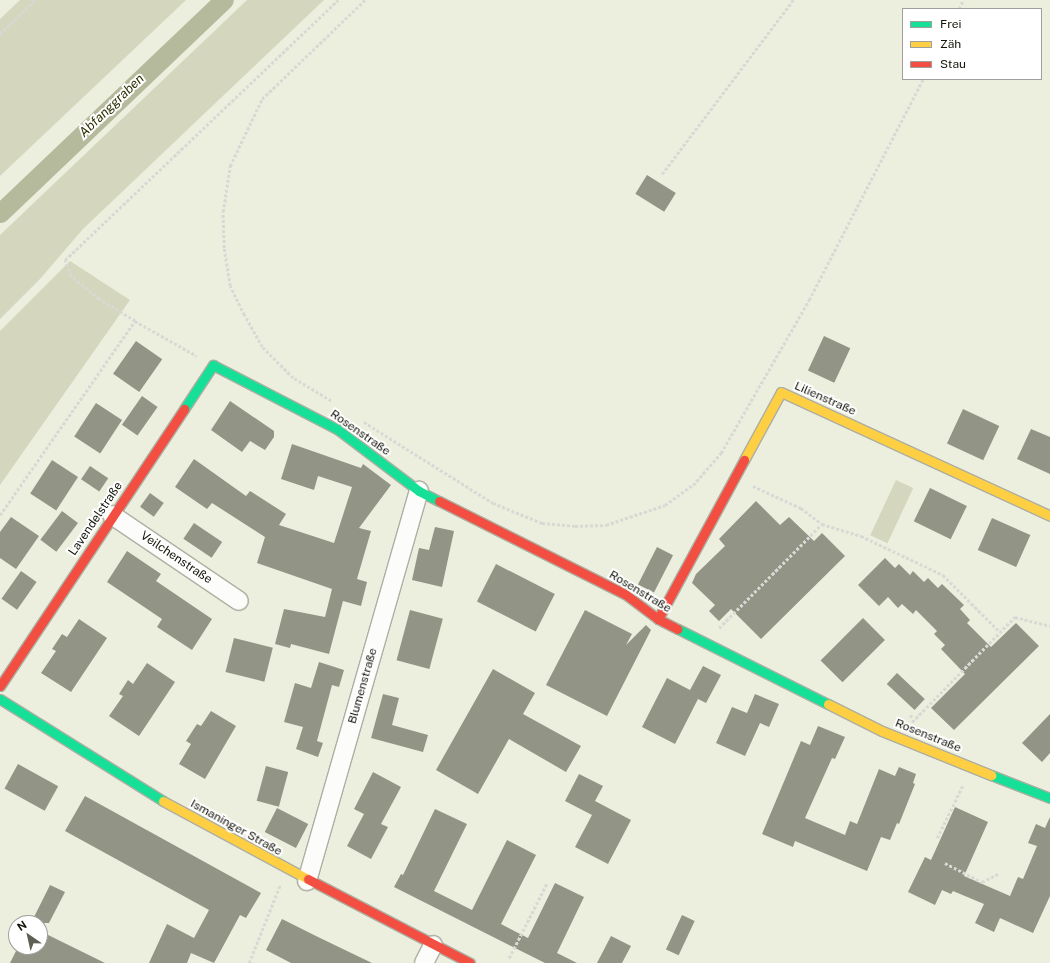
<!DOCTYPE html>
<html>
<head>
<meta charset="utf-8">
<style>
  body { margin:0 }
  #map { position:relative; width:1050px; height:963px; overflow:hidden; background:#ecefde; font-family:"Public Sans",sans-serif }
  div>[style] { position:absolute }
  .green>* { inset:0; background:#d4d7bd; transform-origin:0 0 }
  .canal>* { height:19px; margin:-9.5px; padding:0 9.5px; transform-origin:9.5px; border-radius:9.5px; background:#b6ba9c }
  .building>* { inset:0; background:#929486; transform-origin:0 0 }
  .path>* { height:2.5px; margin-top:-1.25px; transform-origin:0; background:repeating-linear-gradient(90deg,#d8d9d4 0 3px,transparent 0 5px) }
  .roads { filter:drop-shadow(1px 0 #acafa2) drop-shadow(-1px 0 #acafa2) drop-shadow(0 1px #acafa2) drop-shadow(0 -1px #acafa2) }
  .street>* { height:18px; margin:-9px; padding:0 9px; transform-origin:9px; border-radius:9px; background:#fcfdfa }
  .fast>* { height:9px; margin:-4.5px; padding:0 4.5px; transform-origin:4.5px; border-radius:4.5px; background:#16e098 }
  .slow>* { height:9px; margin:-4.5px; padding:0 4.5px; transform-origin:4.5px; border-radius:4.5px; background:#ffcf43 }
  .jam>* { height:9px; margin:-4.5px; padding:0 4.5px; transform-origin:4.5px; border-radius:4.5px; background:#f24e42 }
  span { translate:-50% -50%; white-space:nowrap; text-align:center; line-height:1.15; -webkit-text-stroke:4px #fff; paint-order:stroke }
  .street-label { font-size:12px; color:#121309 }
  .water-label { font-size:13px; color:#2f3203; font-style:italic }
  .legend { position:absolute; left:902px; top:8px; width:140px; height:72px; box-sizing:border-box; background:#fff; border:1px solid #a0a19d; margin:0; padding:5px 7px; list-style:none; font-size:12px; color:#121309 }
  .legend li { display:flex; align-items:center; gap:8px; height:20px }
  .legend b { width:20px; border:1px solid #a0a19d }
  .north { position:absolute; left:8px; top:915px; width:40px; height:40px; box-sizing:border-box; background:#fff; border:1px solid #a0a19d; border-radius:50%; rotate:326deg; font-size:11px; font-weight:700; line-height:16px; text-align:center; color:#121309 }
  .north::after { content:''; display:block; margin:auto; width:14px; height:18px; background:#5e6054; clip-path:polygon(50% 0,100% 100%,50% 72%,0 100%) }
</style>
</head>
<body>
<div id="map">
  <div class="green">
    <i style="clip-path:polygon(20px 0,186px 0,0 176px,0 19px)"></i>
    <i style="clip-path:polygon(247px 0,324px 0,83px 229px,40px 279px,0 319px,0 235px)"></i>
    <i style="clip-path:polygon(70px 261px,130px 300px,0 485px,0 331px)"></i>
    <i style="left:896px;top:480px;width:19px;height:61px;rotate:25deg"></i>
  </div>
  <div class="canal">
    <i style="left:0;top:213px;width:309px;rotate:-43.6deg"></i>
  </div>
  <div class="building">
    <i style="left:647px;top:175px;width:34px;height:22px;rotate:32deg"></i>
    <i style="left:824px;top:336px;width:29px;height:38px;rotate:25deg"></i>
    <i style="left:136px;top:341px;width:32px;height:40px;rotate:35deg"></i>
    <i style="left:142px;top:396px;width:19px;height:35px;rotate:35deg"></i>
    <i style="clip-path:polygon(230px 401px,274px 431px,274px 437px,265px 450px,250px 441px,242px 452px,211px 430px)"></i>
    <i style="left:96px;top:403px;width:31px;height:40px;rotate:33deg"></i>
    <i style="left:963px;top:409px;width:40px;height:38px;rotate:25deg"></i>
    <i style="clip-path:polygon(1031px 429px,1050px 437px,1050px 474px,1017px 459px)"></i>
    <i style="clip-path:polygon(292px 444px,361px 468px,363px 464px,391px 485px,359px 528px,371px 531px,357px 579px,367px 582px,361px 606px,343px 601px,329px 654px,291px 644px,290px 648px,275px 644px,284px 609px,325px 617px,332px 589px,257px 563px,265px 537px,212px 503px,207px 509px,175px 487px,194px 459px,246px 496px,250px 491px,286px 514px,279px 525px,334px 543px,352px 487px,318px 476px,314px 490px,281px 479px)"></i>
    <i style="left:52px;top:460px;width:31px;height:40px;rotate:33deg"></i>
    <i style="left:90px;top:466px;width:22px;height:16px;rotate:34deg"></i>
    <i style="left:930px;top:488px;width:41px;height:37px;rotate:26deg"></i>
    <i style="left:150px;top:493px;width:17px;height:17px;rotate:36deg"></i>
    <i style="clip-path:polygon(756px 501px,780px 525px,789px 517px,814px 541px,822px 533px,845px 556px,761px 639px,731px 609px,719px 621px,709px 611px,715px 605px,692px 583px,696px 574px,725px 546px,719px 539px)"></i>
    <i style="left:62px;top:511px;width:20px;height:36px;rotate:37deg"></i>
    <i style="clip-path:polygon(11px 517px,39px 536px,16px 569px,0 558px,0 532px)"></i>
    <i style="left:992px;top:518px;width:42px;height:35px;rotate:24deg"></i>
    <i style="left:194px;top:523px;width:34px;height:19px;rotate:34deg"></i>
    <i style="clip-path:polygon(435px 527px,454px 531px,442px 587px,412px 580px,419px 548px,429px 550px)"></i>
    <i style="left:657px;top:547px;width:18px;height:42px;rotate:27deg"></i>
    <i style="clip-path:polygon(127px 551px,161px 574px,156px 581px,212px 619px,192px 650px,157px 627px,162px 619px,107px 582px)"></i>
    <i style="clip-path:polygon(885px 558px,895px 568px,899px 564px,910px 575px,913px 571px,924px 582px,928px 578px,938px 588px,942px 584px,964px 605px,960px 609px,970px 620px,967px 623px,991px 647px,1016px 623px,1039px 646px,954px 730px,931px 708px,965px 674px,941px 649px,945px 645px,934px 634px,937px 631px,916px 610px,913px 614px,902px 604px,898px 608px,888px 597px,879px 606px,858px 585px)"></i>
    <i style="left:496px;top:564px;width:66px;height:42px;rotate:27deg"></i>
    <i style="left:21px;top:571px;width:19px;height:34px;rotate:35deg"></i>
    <i style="left:410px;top:610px;width:34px;height:52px;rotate:15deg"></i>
    <i style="clip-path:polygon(585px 610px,632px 634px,626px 645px,646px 625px,651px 630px,607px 716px,546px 685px)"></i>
    <i style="left:863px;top:618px;width:31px;height:60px;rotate:45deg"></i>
    <i style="clip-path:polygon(79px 619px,107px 638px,71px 692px,41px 673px,56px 651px,52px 649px,62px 634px,67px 637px)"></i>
    <i style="left:234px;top:638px;width:40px;height:35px;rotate:14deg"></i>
    <i style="clip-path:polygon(319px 662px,344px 670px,339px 687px,332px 685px,317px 741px,323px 743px,318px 757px,296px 749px,303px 727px,284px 722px,295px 683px,311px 688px)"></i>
    <i style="clip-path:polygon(147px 663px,175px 682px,139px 736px,109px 716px,123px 696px,119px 694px,128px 680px,133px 684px)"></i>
    <i style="clip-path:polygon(703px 666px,721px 675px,706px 703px,698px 699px,675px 744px,642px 727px,667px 678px,690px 690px)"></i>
    <i style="clip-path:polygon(493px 669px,535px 693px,523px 714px,581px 746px,566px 772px,509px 739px,478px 794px,436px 770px)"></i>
    <i style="left:897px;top:673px;width:38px;height:15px;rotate:43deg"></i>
    <i style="clip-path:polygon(383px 694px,399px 698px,392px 725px,428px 735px,423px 752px,371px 738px)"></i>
    <i style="clip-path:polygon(755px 694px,779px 704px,769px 727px,760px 723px,745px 756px,716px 743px,732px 707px,747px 713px)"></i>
    <i style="clip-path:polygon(211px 711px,236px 726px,205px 779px,179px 764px,191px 744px,186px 741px,197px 724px,201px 726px)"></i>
    <i style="clip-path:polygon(1050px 714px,1050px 753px,1042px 762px,1022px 743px)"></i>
    <i style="clip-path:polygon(818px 726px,845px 737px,835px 759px,832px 758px,805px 818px,845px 835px,850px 821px,857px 824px,879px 769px,895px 776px,899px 767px,916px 774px,913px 783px,915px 784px,899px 824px,897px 823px,890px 840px,881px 837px,867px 871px,795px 841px,793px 847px,762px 834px,801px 741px,810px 745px)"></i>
    <i style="left:18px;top:764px;width:46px;height:28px;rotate:29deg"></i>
    <i style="left:266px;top:766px;width:23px;height:36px;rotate:15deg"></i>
    <i style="clip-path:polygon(373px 772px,401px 787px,381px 824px,388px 827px,371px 859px,347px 846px,364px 814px,354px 809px)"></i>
    <i style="clip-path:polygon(579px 774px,603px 786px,595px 801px,631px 820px,608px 864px,575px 847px,592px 815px,565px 801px)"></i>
    <i style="clip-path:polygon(85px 796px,261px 893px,246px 918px,240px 915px,214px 963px,191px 953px,187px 963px,149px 963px,167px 924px,194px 938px,209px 910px,65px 831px)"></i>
    <i style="clip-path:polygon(955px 807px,988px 822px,964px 876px,1010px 896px,1018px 877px,1023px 879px,1037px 846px,1028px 843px,1036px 824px,1045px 828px,1050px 817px,1050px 896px,1033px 933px,1000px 918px,994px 932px,975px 923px,984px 904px,953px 891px,951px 894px,942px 890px,935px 905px,908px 892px,925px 857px,931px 860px)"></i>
    <i style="left:277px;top:808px;width:35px;height:27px;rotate:27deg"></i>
    <i style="clip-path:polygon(435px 809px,467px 824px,434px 891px,472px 910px,507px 840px,536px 855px,501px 924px,528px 938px,555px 883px,584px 897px,557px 953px,577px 963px,545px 963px,394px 887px,401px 874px,403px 875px)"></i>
    <i style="clip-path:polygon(50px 885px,65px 892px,49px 923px,31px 923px)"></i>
    <i style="left:682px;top:915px;width:14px;height:38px;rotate:25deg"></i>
    <i style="clip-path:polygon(282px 919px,318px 937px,372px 963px,291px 963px,266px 950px)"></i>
    <i style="clip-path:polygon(40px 931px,105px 963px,10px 963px,18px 947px,40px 947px)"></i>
    <i style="clip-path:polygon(611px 936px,631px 946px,622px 963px,597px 963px)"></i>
  </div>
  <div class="path">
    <i style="left:959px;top:9px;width:10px;rotate:-66deg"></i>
    <i style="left:0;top:34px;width:49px;rotate:-44.2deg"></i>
    <i style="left:662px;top:174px;width:218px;rotate:-53deg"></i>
    <i style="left:135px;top:321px;width:42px;rotate:-148.6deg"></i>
    <i style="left:99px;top:299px;width:26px;rotate:-141deg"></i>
    <i style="left:79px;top:283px;width:11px;rotate:-139deg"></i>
    <i style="left:71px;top:276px;width:17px;rotate:-111deg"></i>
    <i style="left:65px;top:260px;width:377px;rotate:-43.6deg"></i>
    <i style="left:331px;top:401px;width:44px;rotate:-148.8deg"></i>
    <i style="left:293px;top:378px;width:44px;rotate:-135deg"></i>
    <i style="left:262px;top:347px;width:37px;rotate:-119deg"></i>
    <i style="left:244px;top:315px;width:32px;rotate:-116deg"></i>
    <i style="left:230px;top:286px;width:38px;rotate:-99deg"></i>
    <i style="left:224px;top:248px;width:36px;rotate:-92deg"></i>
    <i style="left:223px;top:212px;width:47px;rotate:-81.3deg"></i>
    <i style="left:230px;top:166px;width:74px;rotate:-64.5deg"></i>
    <i style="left:262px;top:99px;width:143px;rotate:-43.9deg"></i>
    <i style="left:364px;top:422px;width:152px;rotate:32.1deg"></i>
    <i style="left:493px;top:503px;width:53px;rotate:22.2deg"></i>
    <i style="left:542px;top:523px;width:33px;rotate:5deg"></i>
    <i style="left:575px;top:526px;width:31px;rotate:-2deg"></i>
    <i style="left:606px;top:525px;width:62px;rotate:-18.7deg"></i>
    <i style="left:665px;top:505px;width:34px;rotate:-36deg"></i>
    <i style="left:693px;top:485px;width:43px;rotate:-48.8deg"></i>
    <i style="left:721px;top:453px;width:177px;rotate:-60.1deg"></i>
    <i style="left:809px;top:300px;width:249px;rotate:-62.7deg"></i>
    <i style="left:753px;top:486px;width:53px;rotate:24.6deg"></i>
    <i style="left:801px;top:508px;width:26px;rotate:37deg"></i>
    <i style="left:822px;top:524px;width:41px;rotate:17.1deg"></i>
    <i style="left:861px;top:536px;width:91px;rotate:25.4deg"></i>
    <i style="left:943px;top:575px;width:79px;rotate:45deg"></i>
    <i style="left:0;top:515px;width:236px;rotate:-55.2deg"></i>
    <i style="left:135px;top:321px;width:71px;rotate:29.4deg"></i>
    <i style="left:719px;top:628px;width:146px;rotate:-45.3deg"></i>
    <i style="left:910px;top:715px;width:5px;rotate:37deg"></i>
    <i style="left:912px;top:722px;width:147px;rotate:-45.6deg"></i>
    <i style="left:1015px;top:617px;width:36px;rotate:14deg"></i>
    <i style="left:937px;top:838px;width:59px;rotate:-63.9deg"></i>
    <i style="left:945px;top:863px;width:42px;rotate:27.2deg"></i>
    <i style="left:982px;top:882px;width:18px;rotate:-27deg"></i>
    <i style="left:509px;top:958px;width:84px;rotate:-63.1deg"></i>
    <i style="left:249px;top:963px;width:84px;rotate:-68.3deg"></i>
  </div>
  <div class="roads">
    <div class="street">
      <i style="left:112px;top:515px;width:153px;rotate:34.1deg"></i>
      <i style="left:307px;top:881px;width:406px;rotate:-74deg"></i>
      <i style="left:424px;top:963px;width:20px;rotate:-63deg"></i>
    </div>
    <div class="fast">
      <i style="left:184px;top:409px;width:53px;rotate:-56.6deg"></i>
      <i style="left:213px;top:365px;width:140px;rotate:27.3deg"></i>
      <i style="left:337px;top:429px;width:103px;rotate:37.1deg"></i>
      <i style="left:419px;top:491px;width:22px;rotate:27deg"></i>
      <i style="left:678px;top:629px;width:168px;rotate:26.6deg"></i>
      <i style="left:0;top:699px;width:192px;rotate:32deg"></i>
      <i style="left:991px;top:775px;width:63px;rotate:21.3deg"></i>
    </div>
    <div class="slow">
      <i style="left:744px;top:460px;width:77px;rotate:-61.4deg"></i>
      <i style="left:781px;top:392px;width:296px;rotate:24.7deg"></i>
      <i style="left:828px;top:704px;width:60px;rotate:26.6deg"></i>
      <i style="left:882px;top:731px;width:118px;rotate:22deg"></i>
      <i style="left:163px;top:801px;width:165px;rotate:28.3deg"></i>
    </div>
    <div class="jam">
      <i style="left:439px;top:501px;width:208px;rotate:26.6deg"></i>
      <i style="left:625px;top:594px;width:41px;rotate:37.1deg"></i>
      <i style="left:658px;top:619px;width:22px;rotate:27deg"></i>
      <i style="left:658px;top:619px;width:181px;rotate:-61.6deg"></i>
      <i style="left:0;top:686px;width:333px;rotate:-56.4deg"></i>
      <i style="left:308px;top:879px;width:182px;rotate:27.4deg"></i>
    </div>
  </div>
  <div class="street-label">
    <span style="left:825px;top:399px;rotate:24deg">Lilienstraße</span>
    <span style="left:360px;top:433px;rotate:35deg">Rosenstraße</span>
    <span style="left:96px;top:519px;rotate:-56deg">Lavendelstraße</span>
    <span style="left:176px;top:558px;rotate:34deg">Veilchenstraße</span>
    <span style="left:640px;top:592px;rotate:31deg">Rosenstraße</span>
    <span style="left:363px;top:686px;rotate:-74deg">Blumenstraße</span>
    <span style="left:928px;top:736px;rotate:22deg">Rosenstraße</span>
    <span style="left:236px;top:828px;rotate:29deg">Ismaninger Straße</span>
  </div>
  <div class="water-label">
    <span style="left:112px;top:106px;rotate:-44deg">Abfanggraben</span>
  </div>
  <ul class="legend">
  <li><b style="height:5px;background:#16e098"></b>Frei</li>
  <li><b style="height:5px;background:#ffcf43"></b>Zäh</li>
  <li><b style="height:5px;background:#f24e42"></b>Stau</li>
  </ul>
  <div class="north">N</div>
</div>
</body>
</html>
